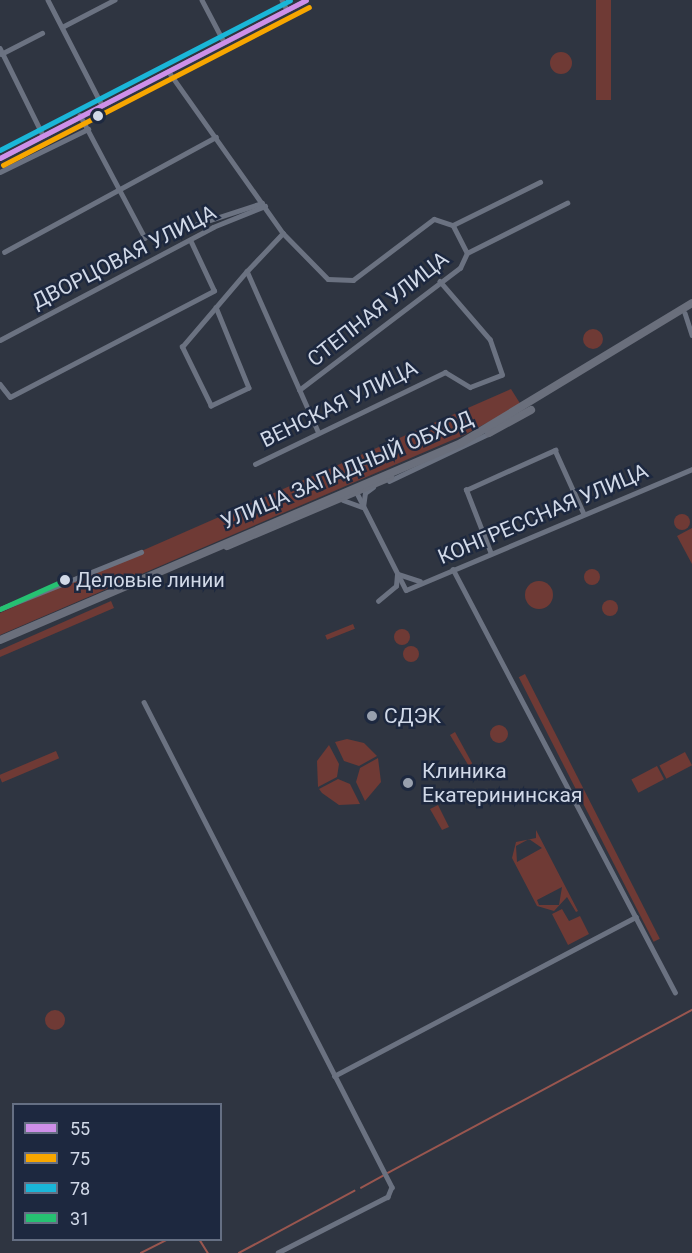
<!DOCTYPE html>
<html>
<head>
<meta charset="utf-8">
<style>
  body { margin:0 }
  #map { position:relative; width:692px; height:1253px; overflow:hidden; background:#2f3541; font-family:Roboto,sans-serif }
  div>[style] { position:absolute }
  .green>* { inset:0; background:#6f3a35; transform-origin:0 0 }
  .round { border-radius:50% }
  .stream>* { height:1.5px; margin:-0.75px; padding:0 0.75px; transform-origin:0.75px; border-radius:0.75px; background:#99564f }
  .minor>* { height:4.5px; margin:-2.25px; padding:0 2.25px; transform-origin:2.25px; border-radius:2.25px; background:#6b7281 }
  .tertiary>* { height:5px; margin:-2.5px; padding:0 2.5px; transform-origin:2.5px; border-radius:2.5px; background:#6b7281 }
  .trunk>* { height:8px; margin:-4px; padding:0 4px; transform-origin:4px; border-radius:4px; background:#6a6f7c }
  .bus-1>* { height:4.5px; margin:-2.25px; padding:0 2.25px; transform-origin:2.25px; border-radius:2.25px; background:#ce8fe9 }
  .bus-2>* { height:4.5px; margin:-2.25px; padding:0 2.25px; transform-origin:2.25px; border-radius:2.25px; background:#f7a600 }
  .bus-3>* { height:4.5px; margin:-2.25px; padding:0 2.25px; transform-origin:2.25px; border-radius:2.25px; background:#1ab6d8 }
  .bus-4>* { height:4.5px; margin:-2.25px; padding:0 2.25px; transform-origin:2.25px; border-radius:2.25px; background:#26c172 }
  .dots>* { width:16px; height:16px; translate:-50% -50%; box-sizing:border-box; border:3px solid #1d283f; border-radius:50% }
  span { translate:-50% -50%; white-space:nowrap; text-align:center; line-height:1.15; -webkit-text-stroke:5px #1d283f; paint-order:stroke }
  .bus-label { font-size:20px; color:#d1d9e8 }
  .left { translate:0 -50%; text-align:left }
  .street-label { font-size:21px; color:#d1d9e8 }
  .poi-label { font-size:21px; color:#d1d9e8 }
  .legend { position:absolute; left:12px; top:1103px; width:210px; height:138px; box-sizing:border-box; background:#1d283f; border:2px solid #656f83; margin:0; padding:8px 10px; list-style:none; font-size:18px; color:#d1d9e8 }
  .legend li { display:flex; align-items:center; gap:12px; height:30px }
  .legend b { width:30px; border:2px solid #656f83 }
</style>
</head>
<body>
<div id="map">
  <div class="green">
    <i style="left:596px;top:0;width:15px;height:100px"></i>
    <i class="round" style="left:550px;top:52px;width:22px;height:22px"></i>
    <i class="round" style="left:583px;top:329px;width:20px;height:20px"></i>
    <i style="clip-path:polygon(511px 389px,521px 405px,464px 435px,0 635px,0 613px)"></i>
    <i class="round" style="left:674px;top:514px;width:16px;height:16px"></i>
    <i style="clip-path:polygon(692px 528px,692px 564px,677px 536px)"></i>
    <i class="round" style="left:584px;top:569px;width:16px;height:16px"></i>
    <i class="round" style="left:525px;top:581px;width:28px;height:28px"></i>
    <i class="round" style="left:602px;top:600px;width:16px;height:16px"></i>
    <i style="clip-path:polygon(111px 601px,114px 608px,0 657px,0 650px)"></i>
    <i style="left:353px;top:624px;width:5px;height:30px;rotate:68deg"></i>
    <i class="round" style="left:394px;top:629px;width:16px;height:16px"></i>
    <i class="round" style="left:403px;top:646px;width:16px;height:16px"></i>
    <i style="left:525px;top:674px;width:297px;height:7px;rotate:63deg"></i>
    <i class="round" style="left:490px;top:725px;width:18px;height:18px"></i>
    <i style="clip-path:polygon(455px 732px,472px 763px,470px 768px,450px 735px)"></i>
    <i style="clip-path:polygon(347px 739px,364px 743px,377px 756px,359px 766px,344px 761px,335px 742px)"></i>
    <i style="clip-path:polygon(329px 745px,339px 764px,337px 777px,318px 787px,317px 761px)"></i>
    <i style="left:56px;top:751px;width:8px;height:62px;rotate:67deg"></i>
    <i style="left:685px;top:752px;width:15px;height:29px;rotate:62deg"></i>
    <i style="clip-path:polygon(378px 758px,381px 782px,365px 801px,356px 782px,360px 768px)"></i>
    <i style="left:657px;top:766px;width:15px;height:29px;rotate:62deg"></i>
    <i style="clip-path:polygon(338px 779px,350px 784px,360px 804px,339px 805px,322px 793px,319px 789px)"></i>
    <i style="clip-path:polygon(438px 805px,449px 827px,442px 830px,430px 809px)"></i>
    <i style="clip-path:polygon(evenodd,536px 830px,578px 911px,576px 912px,567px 897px,554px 911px,537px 906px,512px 858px,516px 842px,536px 838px,536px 830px,529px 839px,542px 848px,517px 862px,516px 846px,529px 839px,536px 830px,562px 887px,559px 905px,539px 905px,537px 900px,562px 887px)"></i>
    <i style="clip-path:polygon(562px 909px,569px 921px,580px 916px,589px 934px,568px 945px,552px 914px)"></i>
    <i class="round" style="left:45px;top:1010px;width:20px;height:20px"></i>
  </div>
  <div class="stream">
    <i style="left:388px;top:1173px;width:345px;rotate:-28.2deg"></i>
    <i style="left:361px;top:1188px;width:26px;rotate:-29deg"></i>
    <i style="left:200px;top:1240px;width:15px;rotate:58deg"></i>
    <i style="left:141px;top:1253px;width:29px;rotate:-27deg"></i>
    <i style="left:239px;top:1253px;width:131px;rotate:-28.3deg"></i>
  </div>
  <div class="minor">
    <i style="left:48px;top:0;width:118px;rotate:62.8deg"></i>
    <i style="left:202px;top:0;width:45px;rotate:62.3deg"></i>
    <i style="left:282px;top:0;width:9px;rotate:63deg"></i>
    <i style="left:62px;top:27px;width:59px;rotate:-27.4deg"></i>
    <i style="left:0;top:48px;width:97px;rotate:63.7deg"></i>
    <i style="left:1px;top:54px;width:46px;rotate:-27.1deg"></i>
    <i style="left:169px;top:72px;width:197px;rotate:54.7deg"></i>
    <i style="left:283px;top:233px;width:64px;rotate:45.6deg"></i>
    <i style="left:328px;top:279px;width:25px;rotate:2deg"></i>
    <i style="left:353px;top:280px;width:101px;rotate:-37deg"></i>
    <i style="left:434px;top:219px;width:20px;rotate:18deg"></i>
    <i style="left:453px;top:225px;width:31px;rotate:63deg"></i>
    <i style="left:80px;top:115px;width:139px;rotate:62.1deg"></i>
    <i style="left:0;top:172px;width:98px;rotate:-26deg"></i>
    <i style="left:453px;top:225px;width:97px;rotate:-26.3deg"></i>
    <i style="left:186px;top:228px;width:80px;rotate:-18.2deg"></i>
    <i style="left:4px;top:252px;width:241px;rotate:-28.5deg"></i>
    <i style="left:247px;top:271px;width:175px;rotate:66.1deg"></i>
    <i style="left:216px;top:307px;width:87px;rotate:67.8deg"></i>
    <i style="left:249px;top:388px;width:42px;rotate:154.7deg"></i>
    <i style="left:211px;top:406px;width:66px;rotate:-116.2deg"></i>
    <i style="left:182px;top:347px;width:100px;rotate:-49.5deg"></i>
    <i style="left:247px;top:271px;width:52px;rotate:-46.5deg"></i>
    <i style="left:685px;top:313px;width:23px;rotate:72deg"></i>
    <i style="left:0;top:340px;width:241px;rotate:-27.9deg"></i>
    <i style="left:213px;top:227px;width:56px;rotate:-22deg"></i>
    <i style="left:0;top:384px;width:16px;rotate:52deg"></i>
    <i style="left:10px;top:397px;width:230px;rotate:-27.5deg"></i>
    <i style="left:214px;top:291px;width:56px;rotate:-115.2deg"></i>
    <i style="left:299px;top:390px;width:202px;rotate:-37.2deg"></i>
    <i style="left:460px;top:268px;width:17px;rotate:-65deg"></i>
    <i style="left:467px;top:253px;width:112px;rotate:-26.6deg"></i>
    <i style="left:255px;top:464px;width:211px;rotate:-25.8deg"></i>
    <i style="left:445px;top:372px;width:29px;rotate:31deg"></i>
    <i style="left:470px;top:387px;width:34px;rotate:-21deg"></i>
    <i style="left:502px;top:375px;width:37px;rotate:-109deg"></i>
    <i style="left:490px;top:340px;width:77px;rotate:-130.8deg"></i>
    <i style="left:389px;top:481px;width:112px;rotate:-25.4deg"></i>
    <i style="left:355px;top:489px;width:113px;rotate:63.2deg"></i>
    <i style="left:406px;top:590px;width:311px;rotate:-22.9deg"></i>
    <i style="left:343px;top:500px;width:20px;rotate:20deg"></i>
    <i style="left:363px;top:507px;width:14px;rotate:-82deg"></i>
    <i style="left:365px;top:493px;width:10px;rotate:-37deg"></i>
    <i style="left:491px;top:554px;width:69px;rotate:-111.3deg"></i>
    <i style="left:466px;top:490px;width:98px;rotate:-24.2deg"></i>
    <i style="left:555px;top:450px;width:70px;rotate:65.6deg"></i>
    <i style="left:453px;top:569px;width:478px;rotate:62.3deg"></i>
    <i style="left:398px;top:574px;width:23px;rotate:18deg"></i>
    <i style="left:378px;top:601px;width:23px;rotate:-40deg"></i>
    <i style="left:396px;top:586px;width:11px;rotate:-85deg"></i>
    <i style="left:0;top:609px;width:152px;rotate:-22deg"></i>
    <i style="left:144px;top:702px;width:545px;rotate:62.92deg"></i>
    <i style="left:392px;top:1187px;width:11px;rotate:112deg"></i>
    <i style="left:388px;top:1197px;width:123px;rotate:153deg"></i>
    <i style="left:334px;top:1076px;width:341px;rotate:-27.8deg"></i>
  </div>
  <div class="tertiary">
    <i style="left:0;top:158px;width:344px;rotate:-27.3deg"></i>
  </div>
  <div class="trunk">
    <i style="left:489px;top:433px;width:48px;rotate:-28.7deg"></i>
    <i style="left:227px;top:546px;width:177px;rotate:-22.9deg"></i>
    <i style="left:0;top:640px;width:501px;rotate:-23.14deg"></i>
    <i style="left:461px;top:443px;width:270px;rotate:-31.2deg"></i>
  </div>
  <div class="bus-1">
    <i style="left:0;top:158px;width:344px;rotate:-27.3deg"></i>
  </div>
  <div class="bus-2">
    <i style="left:3px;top:165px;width:344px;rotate:-27.3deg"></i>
  </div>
  <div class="bus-3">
    <i style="left:0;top:150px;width:326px;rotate:-27.3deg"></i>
  </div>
  <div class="bus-4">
    <i style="left:0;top:609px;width:71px;rotate:-24deg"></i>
  </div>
  <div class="dots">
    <i style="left:98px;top:116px;background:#d1d9e8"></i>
    <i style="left:65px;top:580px;background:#d1d9e8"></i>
    <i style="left:372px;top:716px;background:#98a0ae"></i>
    <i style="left:408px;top:783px;background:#98a0ae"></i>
  </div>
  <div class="bus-label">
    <span class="left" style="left:76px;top:580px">Деловые линии</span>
  </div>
  <div class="street-label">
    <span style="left:124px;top:257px;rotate:-27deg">ДВОРЦОВАЯ УЛИЦА</span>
    <span style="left:378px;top:309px;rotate:-38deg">СТЕПНАЯ УЛИЦА</span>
    <span style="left:339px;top:404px;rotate:-26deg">ВЕНСКАЯ УЛИЦА</span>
    <span style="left:347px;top:470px;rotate:-23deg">УЛИЦА ЗАПАДНЫЙ ОБХОД</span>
    <span style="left:543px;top:514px;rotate:-23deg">КОНГРЕССНАЯ УЛИЦА</span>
  </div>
  <div class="poi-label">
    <span class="left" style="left:384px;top:716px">СДЭК</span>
    <span class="left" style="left:422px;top:783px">Клиника<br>Екатерининская</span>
  </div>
  <ul class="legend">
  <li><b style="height:8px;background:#ce8fe9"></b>55</li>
  <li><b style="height:8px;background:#f7a600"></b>75</li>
  <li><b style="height:8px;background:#1ab6d8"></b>78</li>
  <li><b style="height:8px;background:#26c172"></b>31</li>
  </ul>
</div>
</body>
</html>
